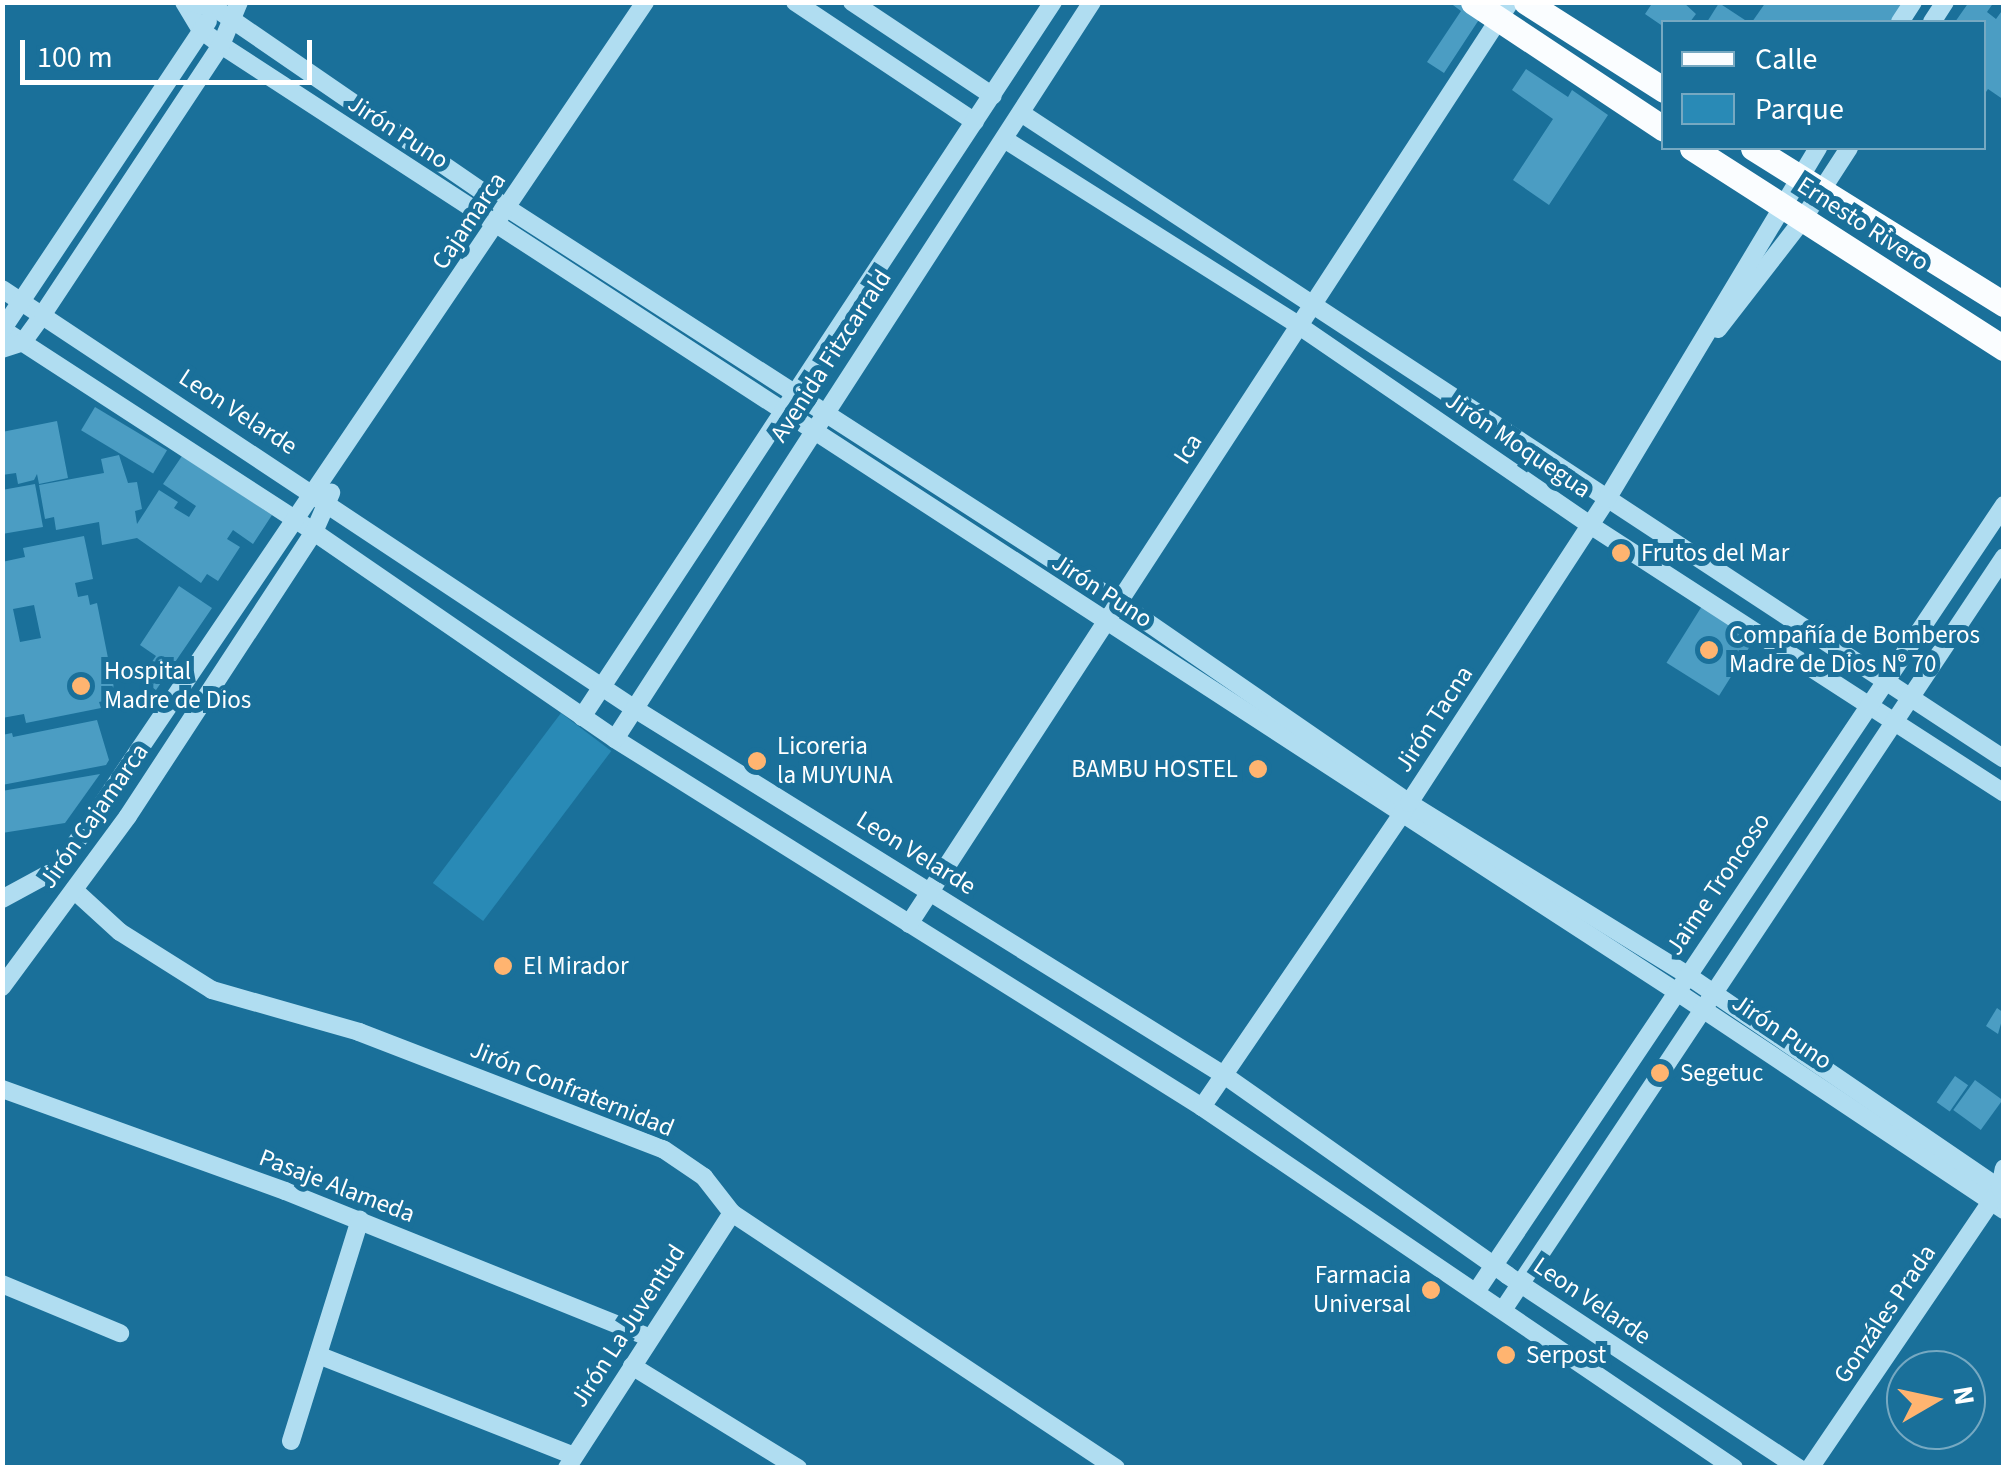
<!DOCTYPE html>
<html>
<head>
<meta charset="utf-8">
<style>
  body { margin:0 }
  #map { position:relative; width:2006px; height:1470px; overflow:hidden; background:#1a709a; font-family:"Source Sans 3",sans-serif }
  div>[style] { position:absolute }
  .green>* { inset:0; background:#298ab6; transform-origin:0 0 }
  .building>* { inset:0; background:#4b9dc3; transform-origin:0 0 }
  .minor>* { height:18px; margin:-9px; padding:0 9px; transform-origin:9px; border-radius:9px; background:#b0ddf1 }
  .major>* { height:25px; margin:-12.5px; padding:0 12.5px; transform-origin:12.5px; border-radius:12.5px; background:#fafdff }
  .dots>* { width:28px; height:28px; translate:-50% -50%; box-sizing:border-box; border:5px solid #1a709a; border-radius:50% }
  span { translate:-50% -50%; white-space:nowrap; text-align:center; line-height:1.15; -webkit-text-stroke:10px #1a709a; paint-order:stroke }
  .street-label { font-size:25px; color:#fff }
  .poi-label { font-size:25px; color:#fff }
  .left { translate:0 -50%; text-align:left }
  .right { translate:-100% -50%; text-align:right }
  .frame { position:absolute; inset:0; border:5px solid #fff; pointer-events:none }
  .legend { position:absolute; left:1661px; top:20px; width:325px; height:130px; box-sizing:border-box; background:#1a709a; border:2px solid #76a9c2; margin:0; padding:12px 18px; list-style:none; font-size:30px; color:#fff }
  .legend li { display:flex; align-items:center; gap:20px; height:50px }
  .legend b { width:50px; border:2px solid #76a9c2 }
  .north { position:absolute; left:1886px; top:1350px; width:100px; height:100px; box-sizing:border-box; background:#1a709a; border:2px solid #76a9c2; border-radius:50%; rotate:81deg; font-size:28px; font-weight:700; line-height:40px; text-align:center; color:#fff }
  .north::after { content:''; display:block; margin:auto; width:35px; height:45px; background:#ffb470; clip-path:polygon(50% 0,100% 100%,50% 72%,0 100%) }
  .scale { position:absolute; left:20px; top:40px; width:292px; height:45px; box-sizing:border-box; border:5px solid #fff; border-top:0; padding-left:12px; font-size:30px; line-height:35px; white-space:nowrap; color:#fff; -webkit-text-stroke:8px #1a709a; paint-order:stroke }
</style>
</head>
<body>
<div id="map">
  <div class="green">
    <i style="left:561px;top:713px;width:63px;height:213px;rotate:37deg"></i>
  </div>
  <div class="building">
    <i style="clip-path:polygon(1449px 2px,1464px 2px,1482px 15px,1444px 73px,1427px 62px,1461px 11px)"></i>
    <i style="clip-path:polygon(1653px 2px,1683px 2px,1696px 14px,1690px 22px,1664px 22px,1664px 27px,1645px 14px)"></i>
    <i style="clip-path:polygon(1766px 2px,1906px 2px,1893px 22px,1752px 22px)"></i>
    <i style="clip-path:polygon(1969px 2px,1994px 2px,1987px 12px,1996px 19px,2004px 8px,2004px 100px,1988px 89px,1984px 95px,1984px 22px,1955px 22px)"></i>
    <i style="clip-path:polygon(1719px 3px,1748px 22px,1707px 22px)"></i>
    <i style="clip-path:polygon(1526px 69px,1568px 97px,1572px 90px,1608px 115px,1549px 205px,1513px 180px,1553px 119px,1512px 90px)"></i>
    <i style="left:95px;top:407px;width:84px;height:27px;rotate:31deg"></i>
    <i style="clip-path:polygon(57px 421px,68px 478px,39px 484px,37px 474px,34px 480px,18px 484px,16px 473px,2px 475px,2px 432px)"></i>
    <i style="clip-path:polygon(119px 455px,128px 483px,137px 482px,142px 509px,135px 511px,137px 524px,159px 490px,178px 502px,174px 508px,189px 517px,196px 506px,163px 484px,182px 456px,272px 515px,253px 544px,233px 530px,227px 539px,240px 547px,218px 581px,207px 574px,201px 583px,137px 538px,102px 545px,99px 522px,56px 530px,54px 517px,45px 519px,39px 485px,104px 473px,101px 459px)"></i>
    <i style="clip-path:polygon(35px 484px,43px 527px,2px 534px,2px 490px)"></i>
    <i style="clip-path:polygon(evenodd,84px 536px,93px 579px,75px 583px,78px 597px,88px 595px,90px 605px,97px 603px,116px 698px,99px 702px,101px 708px,26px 723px,24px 714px,2px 718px,2px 562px,25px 557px,23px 548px,84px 536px,34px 605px,41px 638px,20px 642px,13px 609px,34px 605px)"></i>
    <i style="clip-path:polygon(179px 586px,212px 608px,156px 690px,140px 679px,156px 656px,140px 645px)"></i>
    <i style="left:1702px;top:606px;width:62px;height:67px;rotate:32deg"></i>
    <i style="clip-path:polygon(97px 720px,109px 760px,106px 765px,2px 785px,2px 735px,12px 733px,13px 737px)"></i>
    <i style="clip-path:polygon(100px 774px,65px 823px,2px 833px,2px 791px)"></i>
    <i style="clip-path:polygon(1997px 1008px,2004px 1013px,1998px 1034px,1986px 1026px)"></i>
    <i style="left:1955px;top:1076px;width:16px;height:32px;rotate:35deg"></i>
    <i style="left:1975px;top:1080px;width:34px;height:37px;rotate:36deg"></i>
  </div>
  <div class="minor">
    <i style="left:184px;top:2px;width:33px;rotate:59deg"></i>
    <i style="left:201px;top:30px;width:25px;rotate:37deg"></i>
    <i style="left:221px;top:45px;width:1737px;rotate:33.04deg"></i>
    <i style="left:1677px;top:992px;width:393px;rotate:33.7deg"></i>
    <i style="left:191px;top:2px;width:28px;rotate:17deg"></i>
    <i style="left:218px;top:10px;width:319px;rotate:34.5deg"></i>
    <i style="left:481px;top:191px;width:758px;rotate:32.83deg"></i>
    <i style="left:1118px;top:602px;width:354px;rotate:34.6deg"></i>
    <i style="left:1409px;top:803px;width:327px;rotate:31.7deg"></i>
    <i style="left:1687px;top:975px;width:384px;rotate:34.3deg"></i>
    <i style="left:795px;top:2px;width:216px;rotate:33.7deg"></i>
    <i style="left:852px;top:2px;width:169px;rotate:33.7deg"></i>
    <i style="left:1900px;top:22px;width:24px;rotate:-57deg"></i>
    <i style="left:1932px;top:22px;width:24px;rotate:-57deg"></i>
    <i style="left:1021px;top:113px;width:1176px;rotate:33.31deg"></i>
    <i style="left:1004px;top:139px;width:348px;rotate:32.3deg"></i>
    <i style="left:1298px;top:325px;width:354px;rotate:34.4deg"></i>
    <i style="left:1590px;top:525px;width:493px;rotate:32.9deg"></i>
    <i style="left:2px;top:289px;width:760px;rotate:33.56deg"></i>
    <i style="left:635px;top:709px;width:693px;rotate:31.86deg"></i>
    <i style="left:1224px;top:1075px;width:347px;rotate:35.2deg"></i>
    <i style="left:1507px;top:1275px;width:350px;rotate:33.5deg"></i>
    <i style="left:2px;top:329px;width:372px;rotate:33deg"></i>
    <i style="left:314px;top:532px;width:365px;rotate:34.5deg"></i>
    <i style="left:615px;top:739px;width:693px;rotate:32.08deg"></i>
    <i style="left:1202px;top:1107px;width:643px;rotate:34.16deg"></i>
    <i style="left:1718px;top:329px;width:135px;rotate:-52.2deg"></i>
    <i style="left:1801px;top:222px;width:88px;rotate:-57deg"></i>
    <i style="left:2px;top:330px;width:371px;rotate:-56.3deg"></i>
    <i style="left:2px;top:349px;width:22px;rotate:-18deg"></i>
    <i style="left:23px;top:342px;width:34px;rotate:-54deg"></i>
    <i style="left:43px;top:314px;width:323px;rotate:-56.5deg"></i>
    <i style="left:221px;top:45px;width:47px;rotate:-67.3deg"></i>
    <i style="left:582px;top:717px;width:856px;rotate:-56.63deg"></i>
    <i style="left:615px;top:739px;width:878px;rotate:-57.09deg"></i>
    <i style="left:74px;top:890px;width:62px;rotate:42.4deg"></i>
    <i style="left:120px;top:932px;width:109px;rotate:32.2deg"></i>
    <i style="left:212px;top:990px;width:153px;rotate:15.9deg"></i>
    <i style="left:359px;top:1032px;width:326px;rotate:21.1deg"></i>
    <i style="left:663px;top:1149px;width:50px;rotate:34.3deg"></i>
    <i style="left:704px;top:1177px;width:46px;rotate:52.1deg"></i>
    <i style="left:732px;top:1213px;width:461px;rotate:33.6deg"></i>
    <i style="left:2px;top:899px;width:65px;rotate:-28.5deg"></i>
    <i style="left:59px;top:868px;width:1046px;rotate:-55.91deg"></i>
    <i style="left:909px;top:924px;width:1101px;rotate:-56.9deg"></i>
    <i style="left:2px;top:987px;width:212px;rotate:-53.6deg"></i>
    <i style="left:128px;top:816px;width:339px;rotate:-56.8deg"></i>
    <i style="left:314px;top:532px;width:43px;rotate:-66.4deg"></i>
    <i style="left:2px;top:1089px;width:301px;rotate:19.8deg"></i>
    <i style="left:285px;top:1191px;width:393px;rotate:21.9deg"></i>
    <i style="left:1202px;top:1107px;width:368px;rotate:-55.7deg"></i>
    <i style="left:1409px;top:803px;width:363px;rotate:-56.9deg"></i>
    <i style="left:1607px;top:499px;width:410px;rotate:-59deg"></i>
    <i style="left:2px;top:1284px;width:128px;rotate:22.6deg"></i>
    <i style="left:1476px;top:1292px;width:948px;rotate:-56.14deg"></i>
    <i style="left:1503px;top:1310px;width:904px;rotate:-56.36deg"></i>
    <i style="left:318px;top:1355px;width:275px;rotate:21.5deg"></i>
    <i style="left:632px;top:1366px;width:195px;rotate:31.6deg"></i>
    <i style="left:291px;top:1441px;width:232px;rotate:-72.7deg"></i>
    <i style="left:567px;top:1468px;width:304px;rotate:-57.1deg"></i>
    <i style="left:1810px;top:1468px;width:322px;rotate:-55.8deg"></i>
    <i style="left:1991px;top:1202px;width:17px;rotate:-57deg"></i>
    <i style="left:2000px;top:1188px;width:20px;rotate:-79deg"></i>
  </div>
  <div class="major">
    <i style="left:1473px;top:2px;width:229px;rotate:33.6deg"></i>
    <i style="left:1526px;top:2px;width:164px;rotate:32.5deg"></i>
    <i style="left:1692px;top:148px;width:371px;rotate:32.7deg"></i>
    <i style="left:1753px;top:148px;width:296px;rotate:31.9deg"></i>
  </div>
  <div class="dots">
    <i style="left:1621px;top:553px;background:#ffb470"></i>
    <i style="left:1709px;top:650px;background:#ffb470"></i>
    <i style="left:81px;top:686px;background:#ffb470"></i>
    <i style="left:757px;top:761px;background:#ffb470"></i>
    <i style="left:1258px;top:769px;background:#ffb470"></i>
    <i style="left:503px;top:966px;background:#ffb470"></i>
    <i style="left:1660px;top:1073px;background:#ffb470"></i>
    <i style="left:1431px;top:1290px;background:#ffb470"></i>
    <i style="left:1506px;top:1355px;background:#ffb470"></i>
  </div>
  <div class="street-label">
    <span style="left:398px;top:132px;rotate:33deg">Jirón Puno</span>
    <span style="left:469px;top:221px;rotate:-56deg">Cajamarca</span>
    <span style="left:1863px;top:224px;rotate:33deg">Ernesto Rivero</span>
    <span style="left:831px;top:356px;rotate:-57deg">Avenida Fitzcarrald</span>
    <span style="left:238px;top:412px;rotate:33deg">Leon Velarde</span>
    <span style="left:1518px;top:445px;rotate:34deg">Jirón Moquegua</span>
    <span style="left:1188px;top:449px;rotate:-57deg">Ica</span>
    <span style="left:1102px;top:591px;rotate:33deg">Jirón Puno</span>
    <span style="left:1434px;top:719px;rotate:-57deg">Jirón Tacna</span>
    <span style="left:94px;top:816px;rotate:-55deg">Jirón Cajamarca</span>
    <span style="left:916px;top:853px;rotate:32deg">Leon Velarde</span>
    <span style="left:1718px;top:884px;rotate:-56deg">Jaime Troncoso</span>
    <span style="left:1782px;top:1032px;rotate:34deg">Jirón Puno</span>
    <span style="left:572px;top:1089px;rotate:22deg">Jirón Confraternidad</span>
    <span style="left:337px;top:1186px;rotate:21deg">Pasaje Alameda</span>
    <span style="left:1592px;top:1301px;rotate:34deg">Leon Velarde</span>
    <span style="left:1885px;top:1314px;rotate:-56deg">Gonzáles Prada</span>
    <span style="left:628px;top:1326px;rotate:-57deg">Jirón La Juventud</span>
  </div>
  <div class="poi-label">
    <span class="left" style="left:1641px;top:553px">Frutos del Mar</span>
    <span class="left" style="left:1729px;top:650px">Compañía de Bomberos<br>Madre de Dios Nº 70</span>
    <span class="left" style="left:104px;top:686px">Hospital<br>Madre de Dios</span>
    <span class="left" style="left:777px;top:761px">Licoreria<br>la MUYUNA</span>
    <span class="right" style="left:1238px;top:769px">BAMBU HOSTEL</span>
    <span class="left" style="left:523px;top:966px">El Mirador</span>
    <span class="left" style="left:1680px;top:1073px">Segetuc</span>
    <span class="right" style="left:1411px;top:1290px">Farmacia<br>Universal</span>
    <span class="left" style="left:1526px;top:1355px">Serpost</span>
  </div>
  <div class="frame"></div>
  <ul class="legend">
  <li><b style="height:12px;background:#fafdff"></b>Calle</li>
  <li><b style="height:28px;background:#298ab6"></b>Parque</li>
  </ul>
  <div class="north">N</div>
  <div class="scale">100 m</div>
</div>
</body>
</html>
